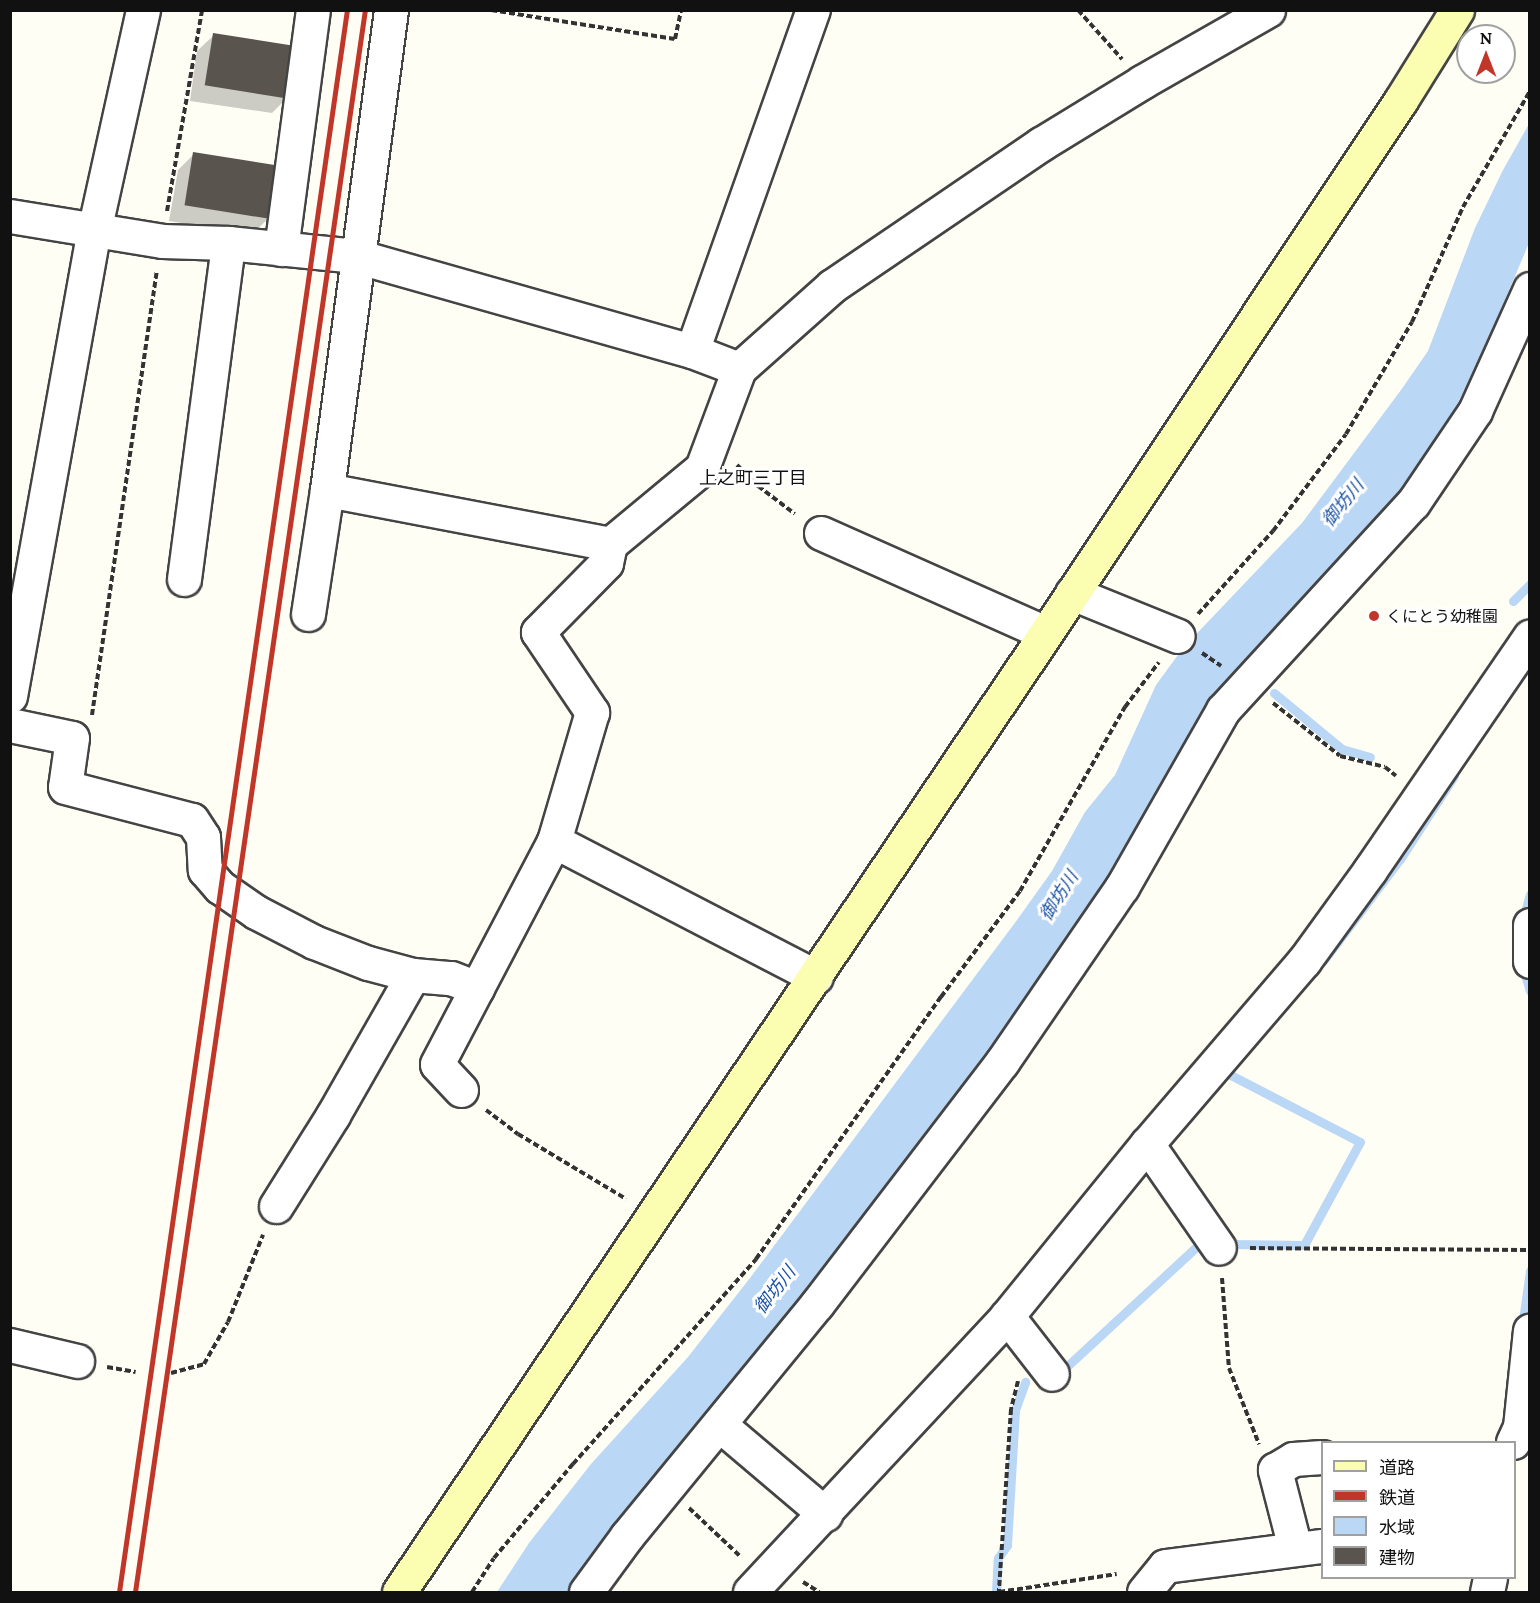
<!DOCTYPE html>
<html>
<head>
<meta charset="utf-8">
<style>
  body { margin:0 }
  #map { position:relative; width:1540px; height:1603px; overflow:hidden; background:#fffef5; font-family:Lora,"Noto Sans JP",serif }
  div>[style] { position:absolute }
  .water>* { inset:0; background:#bad7f6 }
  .shadow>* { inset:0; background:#0003 }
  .stream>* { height:9px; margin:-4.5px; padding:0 4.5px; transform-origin:4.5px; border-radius:4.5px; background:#bad7f6 }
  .building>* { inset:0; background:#59544d; transform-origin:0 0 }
  .path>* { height:4px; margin-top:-2px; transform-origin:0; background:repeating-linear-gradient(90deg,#333 0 6px,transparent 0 9px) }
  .roads { filter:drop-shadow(2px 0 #444) drop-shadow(-2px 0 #444) drop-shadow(0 2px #444) drop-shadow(0 -2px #444) }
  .street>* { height:33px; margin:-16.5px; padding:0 16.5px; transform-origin:16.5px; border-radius:16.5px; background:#fff }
  .secondary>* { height:33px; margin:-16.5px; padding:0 16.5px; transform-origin:16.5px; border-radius:16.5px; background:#fbfdb1 }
  .rail>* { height:4.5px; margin:-2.25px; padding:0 2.25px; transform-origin:2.25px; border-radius:2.25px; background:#c03729 }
  .dots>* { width:16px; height:16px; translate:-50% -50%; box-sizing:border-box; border:3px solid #fff; border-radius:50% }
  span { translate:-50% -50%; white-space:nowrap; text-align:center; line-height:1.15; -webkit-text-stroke:6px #fff; paint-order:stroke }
  .poi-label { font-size:16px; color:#111 }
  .left { translate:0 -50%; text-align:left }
  .neighbourhood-label { font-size:18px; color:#111 }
  .water-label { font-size:18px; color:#1a53a3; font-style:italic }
  .frame { position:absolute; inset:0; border:12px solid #111; pointer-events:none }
  .legend { position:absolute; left:1321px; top:1441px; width:195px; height:138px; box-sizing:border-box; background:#fff; border:2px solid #a0a0a0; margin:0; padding:8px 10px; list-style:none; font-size:18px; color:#111 }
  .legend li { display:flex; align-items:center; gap:12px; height:30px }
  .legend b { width:30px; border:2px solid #a0a0a0 }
  .north { position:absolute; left:1456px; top:24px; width:60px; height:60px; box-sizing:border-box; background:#fff; border:2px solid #a0a0a0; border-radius:50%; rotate:0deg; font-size:16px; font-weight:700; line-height:24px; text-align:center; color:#111 }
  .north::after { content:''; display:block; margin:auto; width:21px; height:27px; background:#c03729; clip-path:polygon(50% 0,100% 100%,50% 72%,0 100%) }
</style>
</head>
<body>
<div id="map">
  <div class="water">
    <i style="clip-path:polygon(1529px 124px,1529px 243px,1476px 368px,1451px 416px,1420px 463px,1347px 559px,1077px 944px,571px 1592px,497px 1592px,529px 1543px,591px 1464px,688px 1357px,750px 1278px,1017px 920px,1052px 871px,1085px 812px,1115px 775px,1156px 685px,1183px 648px,1302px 523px,1401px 390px,1428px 351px,1475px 228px,1503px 170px)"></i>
  </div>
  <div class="shadow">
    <i style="clip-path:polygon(214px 35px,288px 97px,272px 113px,190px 101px,197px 51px)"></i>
    <i style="clip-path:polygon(194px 154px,269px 218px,252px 234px,169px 221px,178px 170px)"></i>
  </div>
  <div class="stream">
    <i style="left:1513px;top:601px;width:24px;rotate:-45deg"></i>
    <i style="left:1274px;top:693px;width:88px;rotate:39.5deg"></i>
    <i style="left:1342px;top:749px;width:29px;rotate:16deg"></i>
    <i style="left:1522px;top:922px;width:29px;rotate:-74deg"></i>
    <i style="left:1323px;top:961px;width:128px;rotate:-53deg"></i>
    <i style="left:1400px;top:859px;width:99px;rotate:-57deg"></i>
    <i style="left:1522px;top:965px;width:27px;rotate:73deg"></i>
    <i style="left:1227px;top:1244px;width:77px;rotate:0.7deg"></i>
    <i style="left:1304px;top:1245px;width:117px;rotate:-61.5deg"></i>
    <i style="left:1360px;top:1142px;width:150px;rotate:-152.6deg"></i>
    <i style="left:1227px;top:1073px;width:8px;rotate:-50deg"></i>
    <i style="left:1522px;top:1327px;width:57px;rotate:-81.9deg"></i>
    <i style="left:1064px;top:1369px;width:180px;rotate:-42.7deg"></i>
    <i style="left:996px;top:1592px;width:34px;rotate:-87deg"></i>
    <i style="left:998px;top:1558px;width:16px;rotate:-55deg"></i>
    <i style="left:1007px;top:1545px;width:135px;rotate:-86.6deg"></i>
    <i style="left:1015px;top:1410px;width:30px;rotate:-70deg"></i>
  </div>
  <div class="building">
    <i style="left:213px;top:33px;width:85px;height:53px;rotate:9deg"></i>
    <i style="left:193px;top:152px;width:86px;height:54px;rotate:9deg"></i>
  </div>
  <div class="path">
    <i style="left:491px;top:10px;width:186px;rotate:9deg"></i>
    <i style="left:675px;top:39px;width:30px;rotate:-78deg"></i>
    <i style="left:1078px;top:10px;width:66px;rotate:48.1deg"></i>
    <i style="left:167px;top:211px;width:204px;rotate:-80.1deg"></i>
    <i style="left:737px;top:465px;width:30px;rotate:45deg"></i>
    <i style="left:758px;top:486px;width:46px;rotate:37.1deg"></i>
    <i style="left:1198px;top:614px;width:112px;rotate:-47.9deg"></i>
    <i style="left:1273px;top:531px;width:121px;rotate:-53deg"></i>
    <i style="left:1346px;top:434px;width:130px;rotate:-59.5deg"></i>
    <i style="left:1412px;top:322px;width:126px;rotate:-66.1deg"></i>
    <i style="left:1463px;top:207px;width:134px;rotate:-60deg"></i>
    <i style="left:1202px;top:653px;width:23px;rotate:34deg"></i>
    <i style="left:1273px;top:703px;width:85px;rotate:38.3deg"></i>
    <i style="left:1340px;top:756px;width:46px;rotate:13.7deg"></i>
    <i style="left:1385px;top:767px;width:14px;rotate:39deg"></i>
    <i style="left:92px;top:715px;width:449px;rotate:-81.7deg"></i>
    <i style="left:486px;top:1110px;width:40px;rotate:37deg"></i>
    <i style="left:518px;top:1134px;width:126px;rotate:31deg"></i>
    <i style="left:1250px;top:1248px;width:280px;rotate:0.4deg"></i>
    <i style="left:1222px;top:1278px;width:90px;rotate:85.6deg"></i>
    <i style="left:1229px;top:1368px;width:82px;rotate:68.5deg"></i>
    <i style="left:107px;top:1367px;width:29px;rotate:10deg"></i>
    <i style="left:171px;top:1373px;width:34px;rotate:-15deg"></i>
    <i style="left:204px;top:1364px;width:48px;rotate:-60.3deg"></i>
    <i style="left:228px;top:1322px;width:94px;rotate:-68.1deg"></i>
    <i style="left:1018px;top:1381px;width:29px;rotate:104deg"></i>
    <i style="left:1011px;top:1409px;width:183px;rotate:93.8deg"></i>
    <i style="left:999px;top:1592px;width:119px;rotate:-8.7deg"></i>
    <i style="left:689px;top:1508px;width:71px;rotate:43.3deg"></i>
    <i style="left:803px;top:1582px;width:19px;rotate:32deg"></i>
    <i style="left:472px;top:1592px;width:40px;rotate:-57.1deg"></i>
    <i style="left:494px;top:1558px;width:123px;rotate:-50deg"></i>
    <i style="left:573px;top:1464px;width:275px;rotate:-48.2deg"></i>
    <i style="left:756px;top:1259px;width:321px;rotate:-54.8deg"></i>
    <i style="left:941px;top:997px;width:132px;rotate:-53.3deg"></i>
    <i style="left:1020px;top:891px;width:212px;rotate:-60.3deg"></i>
    <i style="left:1125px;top:707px;width:56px;rotate:-52.9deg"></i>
  </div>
  <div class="roads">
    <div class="street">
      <i style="left:391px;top:10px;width:484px;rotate:97.6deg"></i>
      <i style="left:327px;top:490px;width:288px;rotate:10.8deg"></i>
      <i style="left:10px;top:216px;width:154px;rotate:9.3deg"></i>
      <i style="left:162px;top:241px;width:66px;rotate:1.7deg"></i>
      <i style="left:228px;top:243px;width:129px;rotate:5.8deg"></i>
      <i style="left:356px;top:256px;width:349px;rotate:15.8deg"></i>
      <i style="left:692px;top:351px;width:50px;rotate:21deg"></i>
      <i style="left:739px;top:369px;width:125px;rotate:-41.7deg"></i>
      <i style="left:832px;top:286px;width:253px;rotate:-34.2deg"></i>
      <i style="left:1041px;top:144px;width:119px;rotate:-31.5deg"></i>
      <i style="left:1142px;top:82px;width:145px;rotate:-29.7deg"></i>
      <i style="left:281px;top:249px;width:241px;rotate:-82.4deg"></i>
      <i style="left:692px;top:351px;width:362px;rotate:-70.5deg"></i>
      <i style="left:739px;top:369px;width:106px;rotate:110.5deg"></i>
      <i style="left:702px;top:468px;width:119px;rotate:140.4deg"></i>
      <i style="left:610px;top:544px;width:19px;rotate:102deg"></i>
      <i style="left:606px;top:563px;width:97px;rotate:134.6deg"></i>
      <i style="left:538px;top:632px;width:97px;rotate:56deg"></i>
      <i style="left:592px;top:712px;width:134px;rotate:106.4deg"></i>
      <i style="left:554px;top:841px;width:295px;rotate:27.4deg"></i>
      <i style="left:821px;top:533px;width:246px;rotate:24deg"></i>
      <i style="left:184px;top:579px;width:339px;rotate:-82.5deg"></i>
      <i style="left:1072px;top:593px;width:114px;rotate:22.1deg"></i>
      <i style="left:308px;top:614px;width:125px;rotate:-81.3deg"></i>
      <i style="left:10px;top:696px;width:473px;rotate:-79.8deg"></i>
      <i style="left:94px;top:231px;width:226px;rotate:-77.5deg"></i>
      <i style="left:10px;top:725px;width:63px;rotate:11.8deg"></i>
      <i style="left:72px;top:738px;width:49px;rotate:98.1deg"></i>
      <i style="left:65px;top:787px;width:131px;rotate:14.6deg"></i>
      <i style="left:192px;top:820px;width:20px;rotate:57deg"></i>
      <i style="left:203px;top:837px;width:33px;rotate:87deg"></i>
      <i style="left:205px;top:870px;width:23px;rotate:49deg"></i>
      <i style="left:220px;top:887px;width:44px;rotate:34.8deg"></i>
      <i style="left:256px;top:912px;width:65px;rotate:27.3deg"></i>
      <i style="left:314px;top:942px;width:58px;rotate:21.3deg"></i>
      <i style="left:368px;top:963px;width:47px;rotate:14.9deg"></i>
      <i style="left:413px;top:975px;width:38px;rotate:5deg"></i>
      <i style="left:451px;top:978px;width:28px;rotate:21deg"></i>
      <i style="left:1530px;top:925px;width:36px;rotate:90deg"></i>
      <i style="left:461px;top:1090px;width:35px;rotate:-133deg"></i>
      <i style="left:437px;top:1064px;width:252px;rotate:-62.3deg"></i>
      <i style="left:1147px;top:1144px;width:126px;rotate:55.3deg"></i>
      <i style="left:276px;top:1206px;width:107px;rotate:-57.9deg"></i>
      <i style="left:333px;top:1115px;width:161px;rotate:-60.3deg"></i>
      <i style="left:1007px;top:1316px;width:73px;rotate:52.2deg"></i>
      <i style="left:10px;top:1345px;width:69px;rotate:13.4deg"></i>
      <i style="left:720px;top:1425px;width:138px;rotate:40.3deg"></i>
      <i style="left:1513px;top:1442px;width:17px;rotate:-65deg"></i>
      <i style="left:1520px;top:1427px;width:97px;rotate:-84.1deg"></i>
      <i style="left:1295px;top:1548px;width:81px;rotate:-104.4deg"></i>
      <i style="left:1275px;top:1470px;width:21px;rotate:-31deg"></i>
      <i style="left:1293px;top:1459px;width:29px;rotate:-4deg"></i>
      <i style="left:586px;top:1592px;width:69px;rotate:-53.8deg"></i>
      <i style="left:627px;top:1536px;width:300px;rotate:-50.7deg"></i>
      <i style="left:817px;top:1304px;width:305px;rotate:-52.6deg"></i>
      <i style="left:1002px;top:1062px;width:212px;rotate:-55.6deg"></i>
      <i style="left:1122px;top:887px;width:204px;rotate:-60.3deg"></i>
      <i style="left:1223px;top:710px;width:281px;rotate:-47.5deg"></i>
      <i style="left:1413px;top:503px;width:111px;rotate:-56deg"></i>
      <i style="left:1475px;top:411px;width:134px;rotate:-65.7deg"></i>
      <i style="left:750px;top:1592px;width:377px;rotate:-47deg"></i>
      <i style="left:1007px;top:1316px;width:222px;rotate:-50.9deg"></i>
      <i style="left:1147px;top:1144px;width:241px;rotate:-49.4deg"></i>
      <i style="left:1304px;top:961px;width:112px;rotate:-54deg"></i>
      <i style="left:1370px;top:870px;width:283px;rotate:-55.6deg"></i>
      <i style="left:1144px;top:1592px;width:33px;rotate:-51deg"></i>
      <i style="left:1165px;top:1566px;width:158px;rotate:-7.3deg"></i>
      <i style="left:1487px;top:1592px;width:14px;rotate:-78deg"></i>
    </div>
    <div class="secondary">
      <i style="left:399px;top:1592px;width:1157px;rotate:-55.99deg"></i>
      <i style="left:1046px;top:633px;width:640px;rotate:-56.33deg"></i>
      <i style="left:1401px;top:100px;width:106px;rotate:-58.1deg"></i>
    </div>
  </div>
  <div class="rail">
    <i style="left:119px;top:1592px;width:1598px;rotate:-81.8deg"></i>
    <i style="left:135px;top:1592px;width:1599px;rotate:-81.73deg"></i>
  </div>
  <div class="dots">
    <i style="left:1374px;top:616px;background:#c03729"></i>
  </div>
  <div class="poi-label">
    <span class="left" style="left:1386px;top:616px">くにとう幼稚園</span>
  </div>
  <div class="neighbourhood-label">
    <span style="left:753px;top:478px">上之町三丁目</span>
  </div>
  <div class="water-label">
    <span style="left:1343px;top:503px;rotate:-51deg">御坊川</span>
    <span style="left:1059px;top:896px;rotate:-57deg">御坊川</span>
    <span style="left:775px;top:1290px;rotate:-52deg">御坊川</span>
  </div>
  <div class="frame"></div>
  <ul class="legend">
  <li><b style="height:8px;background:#fbfdb1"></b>道路</li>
  <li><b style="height:8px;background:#c03729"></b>鉄道</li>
  <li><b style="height:16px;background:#bad7f6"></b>水域</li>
  <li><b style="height:16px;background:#59544d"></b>建物</li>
  </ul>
  <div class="north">N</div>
</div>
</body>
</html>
